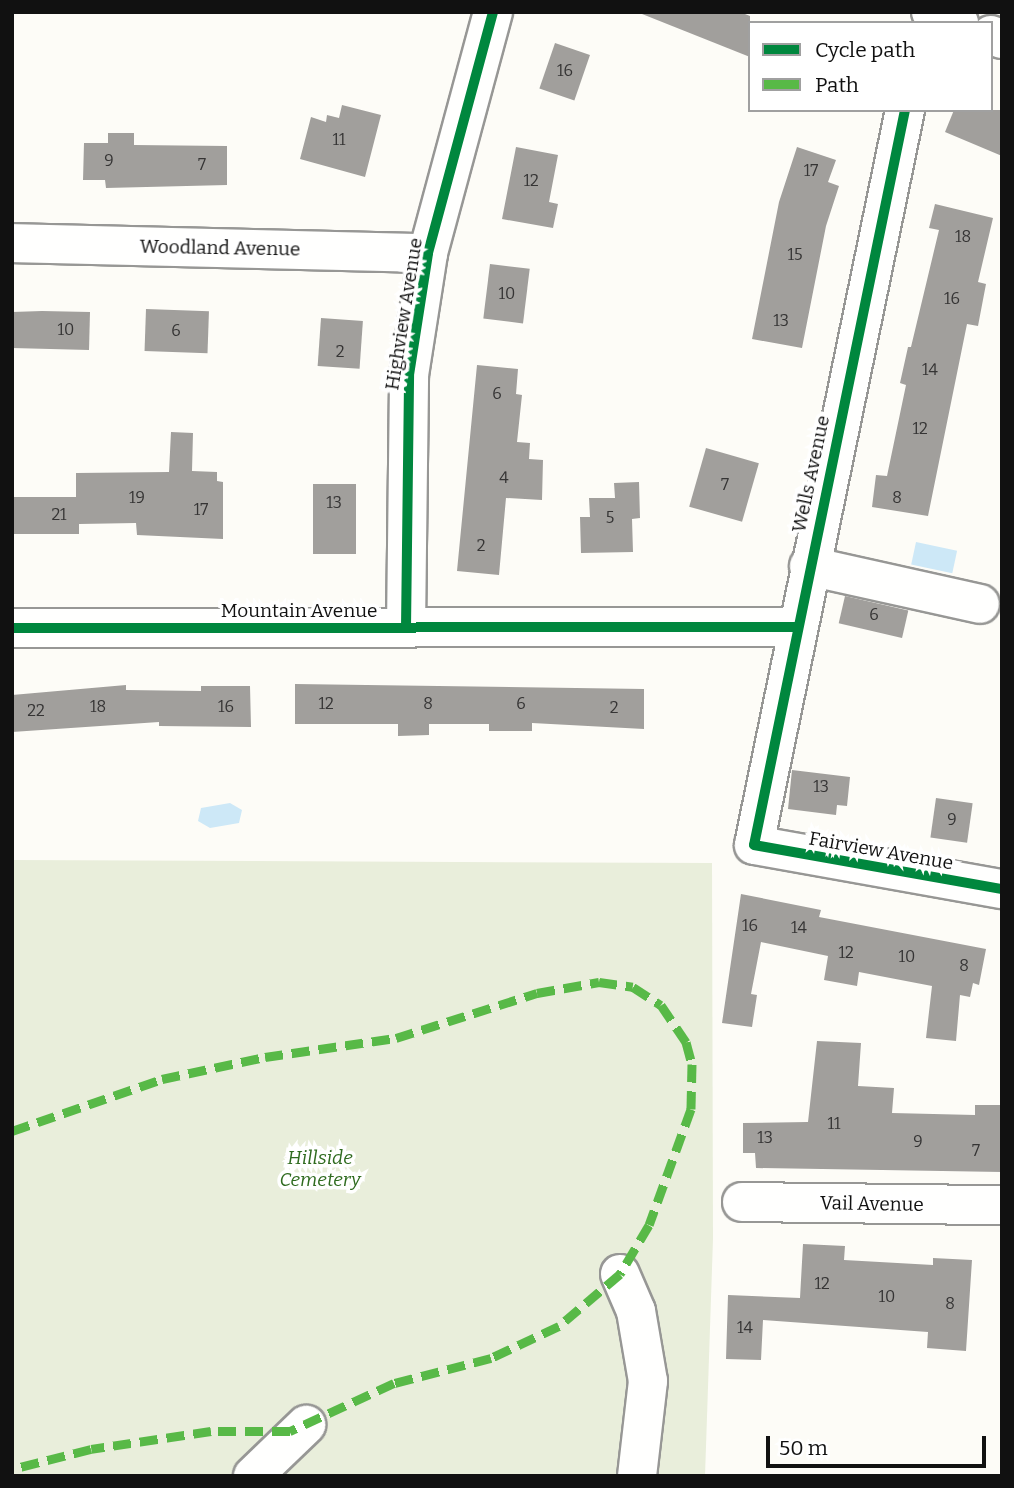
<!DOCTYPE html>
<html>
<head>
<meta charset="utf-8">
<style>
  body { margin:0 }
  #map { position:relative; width:1014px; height:1488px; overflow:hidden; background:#fdfcf7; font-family:Bitter,serif }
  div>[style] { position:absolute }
  .cemetery>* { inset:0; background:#e9eedb }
  .water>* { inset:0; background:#cde8f7; transform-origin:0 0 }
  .building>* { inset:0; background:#a19f9c; transform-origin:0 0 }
  .roads { filter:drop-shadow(2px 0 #979795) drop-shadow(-2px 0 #979795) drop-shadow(0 2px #979795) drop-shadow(0 -2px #979795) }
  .minor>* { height:38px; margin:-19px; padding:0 19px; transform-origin:19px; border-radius:19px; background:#fffffe }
  .quiet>* { height:9px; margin-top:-4.5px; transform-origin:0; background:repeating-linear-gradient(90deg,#58b947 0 18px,transparent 0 27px) }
  .cycleway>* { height:10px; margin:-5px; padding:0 5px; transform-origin:5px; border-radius:5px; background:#00873e }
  span { translate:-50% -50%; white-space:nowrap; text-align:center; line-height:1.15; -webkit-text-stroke:7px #fff; paint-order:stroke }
  .number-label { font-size:16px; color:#353434 }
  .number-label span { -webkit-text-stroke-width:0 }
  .street-label { font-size:19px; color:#111 }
  .park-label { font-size:19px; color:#2f6b1f; font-style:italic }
  .frame { position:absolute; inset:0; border:14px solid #111; pointer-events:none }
  .legend { position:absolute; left:748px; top:21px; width:245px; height:91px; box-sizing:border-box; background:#fff; border:2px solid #a0a0a0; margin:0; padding:9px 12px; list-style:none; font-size:21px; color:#111 }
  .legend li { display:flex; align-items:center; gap:14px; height:35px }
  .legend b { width:35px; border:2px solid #a0a0a0 }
  .scale { position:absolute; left:766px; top:1436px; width:220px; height:32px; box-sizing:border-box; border:4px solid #111; border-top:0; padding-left:9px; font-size:21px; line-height:24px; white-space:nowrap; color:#111; -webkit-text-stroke:5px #fff; paint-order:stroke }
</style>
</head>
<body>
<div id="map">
  <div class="cemetery">
    <i style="clip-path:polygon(12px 860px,712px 863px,713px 1239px,705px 1476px,12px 1476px)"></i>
  </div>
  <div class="water">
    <i style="left:916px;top:542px;width:42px;height:23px;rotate:12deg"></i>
    <i style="clip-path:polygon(230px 803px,242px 810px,239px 823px,210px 828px,198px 821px,201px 808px)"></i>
  </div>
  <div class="building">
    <i style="clip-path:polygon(637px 12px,740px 12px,750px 16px,750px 57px)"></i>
    <i style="left:555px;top:43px;width:37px;height:48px;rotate:19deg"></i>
    <i style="clip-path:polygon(342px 105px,381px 115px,365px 177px,300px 159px,311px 117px,326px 122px,327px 115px,339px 118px)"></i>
    <i style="clip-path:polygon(954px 110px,1002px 110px,1002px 156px,945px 132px)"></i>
    <i style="clip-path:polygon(108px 133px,134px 133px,134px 145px,227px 146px,227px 185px,106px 188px,105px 180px,83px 180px,84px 143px,108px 143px)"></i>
    <i style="clip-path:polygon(516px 147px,558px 155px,549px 202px,558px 204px,553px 228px,502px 219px)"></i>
    <i style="clip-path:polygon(797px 147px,836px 160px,828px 182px,839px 186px,826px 226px,802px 348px,752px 339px,779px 202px)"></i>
    <i style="clip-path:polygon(935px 204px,993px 218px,978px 282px,986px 284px,978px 326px,967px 324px,928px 516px,872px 507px,876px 475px,887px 476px,906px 385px,900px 383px,908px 347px,911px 347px,939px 230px,929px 228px)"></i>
    <i style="left:490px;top:264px;width:40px;height:55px;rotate:7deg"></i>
    <i style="left:146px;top:309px;width:63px;height:42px;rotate:2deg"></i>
    <i style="clip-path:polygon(42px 311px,90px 312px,89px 350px,12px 348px,12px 312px)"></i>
    <i style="left:321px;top:318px;width:42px;height:48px;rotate:4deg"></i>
    <i style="clip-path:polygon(477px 365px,518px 369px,516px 394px,522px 395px,517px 442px,530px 443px,529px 459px,543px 460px,542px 500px,506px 498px,499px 575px,457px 571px)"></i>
    <i style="clip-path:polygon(171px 432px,193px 433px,192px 471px,217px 472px,217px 481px,223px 482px,223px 539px,137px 535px,136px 523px,79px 524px,79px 534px,12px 534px,12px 497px,76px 497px,76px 473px,169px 472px)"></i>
    <i style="left:706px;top:448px;width:55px;height:61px;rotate:16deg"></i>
    <i style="clip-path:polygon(639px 482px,640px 518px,632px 519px,633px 552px,581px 553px,580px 517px,590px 517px,589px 498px,615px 498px,614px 483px)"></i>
    <i style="left:313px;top:484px;width:43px;height:70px"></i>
    <i style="left:845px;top:596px;width:65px;height:28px;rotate:13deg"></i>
    <i style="clip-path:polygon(295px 684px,644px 689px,644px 729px,532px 723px,532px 731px,489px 731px,489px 724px,429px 724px,429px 735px,398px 736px,398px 724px,295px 724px)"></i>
    <i style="clip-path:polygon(126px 685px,126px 690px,201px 691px,201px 686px,250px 686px,251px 727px,159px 726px,159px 722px,12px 732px,12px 695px)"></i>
    <i style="clip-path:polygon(792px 770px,850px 777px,847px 806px,837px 805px,836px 815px,788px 809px)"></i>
    <i style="left:936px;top:798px;width:37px;height:40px;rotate:8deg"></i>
    <i style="clip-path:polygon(741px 894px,821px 910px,819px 917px,986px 949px,979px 985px,973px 983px,970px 997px,960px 995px,956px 1041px,926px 1038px,932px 986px,859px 972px,857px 986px,824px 980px,828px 956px,761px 942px,751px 994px,757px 995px,752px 1027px,722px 1023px)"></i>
    <i style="clip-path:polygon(817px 1041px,861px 1043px,858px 1086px,894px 1088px,892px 1113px,975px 1115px,975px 1105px,1002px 1105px,1002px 1172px,756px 1168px,755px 1153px,743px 1153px,743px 1123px,808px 1122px)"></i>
    <i style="clip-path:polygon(803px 1244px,845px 1246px,844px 1260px,933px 1265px,933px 1258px,972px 1260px,966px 1351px,927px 1348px,928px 1332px,763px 1320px,761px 1360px,726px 1359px,728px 1295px,800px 1298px)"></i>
  </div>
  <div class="roads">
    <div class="minor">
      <i style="left:931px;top:12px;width:30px;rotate:21deg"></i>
      <i style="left:991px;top:35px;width:12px;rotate:20deg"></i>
      <i style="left:905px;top:110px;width:750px;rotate:101.61deg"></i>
      <i style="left:754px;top:845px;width:252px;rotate:10.1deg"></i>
      <i style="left:12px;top:243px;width:416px;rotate:1.4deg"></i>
      <i style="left:809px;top:566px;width:175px;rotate:12.5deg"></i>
      <i style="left:12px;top:628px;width:783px;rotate:-0.07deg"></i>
      <i style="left:406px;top:628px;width:253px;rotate:-89.3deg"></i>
      <i style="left:409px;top:375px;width:123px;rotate:-81.1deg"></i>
      <i style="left:428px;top:253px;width:250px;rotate:-74.9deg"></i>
      <i style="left:742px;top:1202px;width:260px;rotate:0.7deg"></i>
      <i style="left:620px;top:1274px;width:40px;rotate:66.6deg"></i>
      <i style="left:636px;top:1311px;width:71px;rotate:80.3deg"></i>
      <i style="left:648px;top:1381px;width:96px;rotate:96.6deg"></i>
      <i style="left:253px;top:1476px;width:74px;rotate:-43.9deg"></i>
    </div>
  </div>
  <div class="quiet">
    <i style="left:12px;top:1131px;width:159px;rotate:-19.1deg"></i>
    <i style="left:162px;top:1079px;width:105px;rotate:-12.1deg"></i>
    <i style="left:265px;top:1057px;width:132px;rotate:-8.3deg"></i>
    <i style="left:396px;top:1038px;width:148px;rotate:-17.7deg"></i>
    <i style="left:537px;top:993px;width:63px;rotate:-10.1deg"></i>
    <i style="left:599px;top:982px;width:34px;rotate:8deg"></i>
    <i style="left:633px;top:987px;width:33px;rotate:33deg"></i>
    <i style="left:661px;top:1005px;width:45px;rotate:56deg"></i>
    <i style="left:686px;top:1042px;width:23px;rotate:75deg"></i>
    <i style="left:692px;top:1064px;width:45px;rotate:91.3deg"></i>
    <i style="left:691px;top:1109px;width:123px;rotate:109.9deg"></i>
    <i style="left:649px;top:1225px;width:57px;rotate:120.6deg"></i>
    <i style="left:620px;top:1274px;width:80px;rotate:139.6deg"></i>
    <i style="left:559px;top:1326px;width:75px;rotate:154.8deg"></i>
    <i style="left:491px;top:1358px;width:100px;rotate:165.5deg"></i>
    <i style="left:394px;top:1383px;width:115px;rotate:155.2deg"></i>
    <i style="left:290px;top:1431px;width:79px;rotate:180deg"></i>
    <i style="left:211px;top:1431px;width:121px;rotate:171.5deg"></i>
    <i style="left:91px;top:1449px;width:81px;rotate:165.8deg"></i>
  </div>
  <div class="cycleway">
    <i style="left:905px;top:110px;width:750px;rotate:101.61deg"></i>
    <i style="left:754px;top:845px;width:252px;rotate:10.1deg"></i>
    <i style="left:12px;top:628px;width:783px;rotate:-0.07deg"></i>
    <i style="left:406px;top:628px;width:253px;rotate:-89.3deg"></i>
    <i style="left:409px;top:375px;width:123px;rotate:-81.1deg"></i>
    <i style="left:428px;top:253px;width:250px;rotate:-74.9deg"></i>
  </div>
  <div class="number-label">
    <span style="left:565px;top:71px">16</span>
    <span style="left:339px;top:140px">11</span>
    <span style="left:109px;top:161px">9</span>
    <span style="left:202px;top:165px">7</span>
    <span style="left:811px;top:171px">17</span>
    <span style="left:531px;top:181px">12</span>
    <span style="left:963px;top:237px">18</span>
    <span style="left:795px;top:255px">15</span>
    <span style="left:507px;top:294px">10</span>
    <span style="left:952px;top:299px">16</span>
    <span style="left:781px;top:321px">13</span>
    <span style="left:66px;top:330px">10</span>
    <span style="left:176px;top:331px">6</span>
    <span style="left:340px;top:352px">2</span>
    <span style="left:930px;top:370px">14</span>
    <span style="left:497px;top:394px">6</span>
    <span style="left:920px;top:429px">12</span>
    <span style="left:504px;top:478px">4</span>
    <span style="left:725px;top:485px">7</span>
    <span style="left:137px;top:498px">19</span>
    <span style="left:897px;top:498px">8</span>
    <span style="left:334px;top:503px">13</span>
    <span style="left:201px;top:510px">17</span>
    <span style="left:59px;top:515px">21</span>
    <span style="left:610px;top:518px">5</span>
    <span style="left:481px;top:546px">2</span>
    <span style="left:874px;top:615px">6</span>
    <span style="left:326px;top:704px">12</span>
    <span style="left:428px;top:704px">8</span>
    <span style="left:521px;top:704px">6</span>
    <span style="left:98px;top:707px">18</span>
    <span style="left:226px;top:707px">16</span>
    <span style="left:614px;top:708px">2</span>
    <span style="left:36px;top:711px">22</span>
    <span style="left:821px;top:787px">13</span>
    <span style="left:952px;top:820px">9</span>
    <span style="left:750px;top:926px">16</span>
    <span style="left:799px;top:928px">14</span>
    <span style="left:846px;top:953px">12</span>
    <span style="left:907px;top:957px">10</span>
    <span style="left:964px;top:966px">8</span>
    <span style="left:834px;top:1124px">11</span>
    <span style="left:765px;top:1138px">13</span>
    <span style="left:918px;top:1142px">9</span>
    <span style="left:976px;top:1151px">7</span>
    <span style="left:822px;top:1284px">12</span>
    <span style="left:887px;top:1297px">10</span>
    <span style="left:950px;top:1304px">8</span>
    <span style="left:745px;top:1328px">14</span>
  </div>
  <div class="street-label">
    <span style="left:220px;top:248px;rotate:1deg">Woodland Avenue</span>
    <span style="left:404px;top:314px;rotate:-81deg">Highview Avenue</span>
    <span style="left:811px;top:474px;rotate:-78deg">Wells Avenue</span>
    <span style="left:299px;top:611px">Mountain Avenue</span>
    <span style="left:881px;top:851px;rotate:10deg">Fairview Avenue</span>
    <span style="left:872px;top:1204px;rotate:1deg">Vail Avenue</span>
  </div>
  <div class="park-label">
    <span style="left:320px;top:1169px">Hillside<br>Cemetery</span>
  </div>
  <div class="frame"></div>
  <ul class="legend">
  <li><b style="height:9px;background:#00873e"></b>Cycle path</li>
  <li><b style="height:9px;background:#58b947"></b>Path</li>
  </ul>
  <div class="scale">50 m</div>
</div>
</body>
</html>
